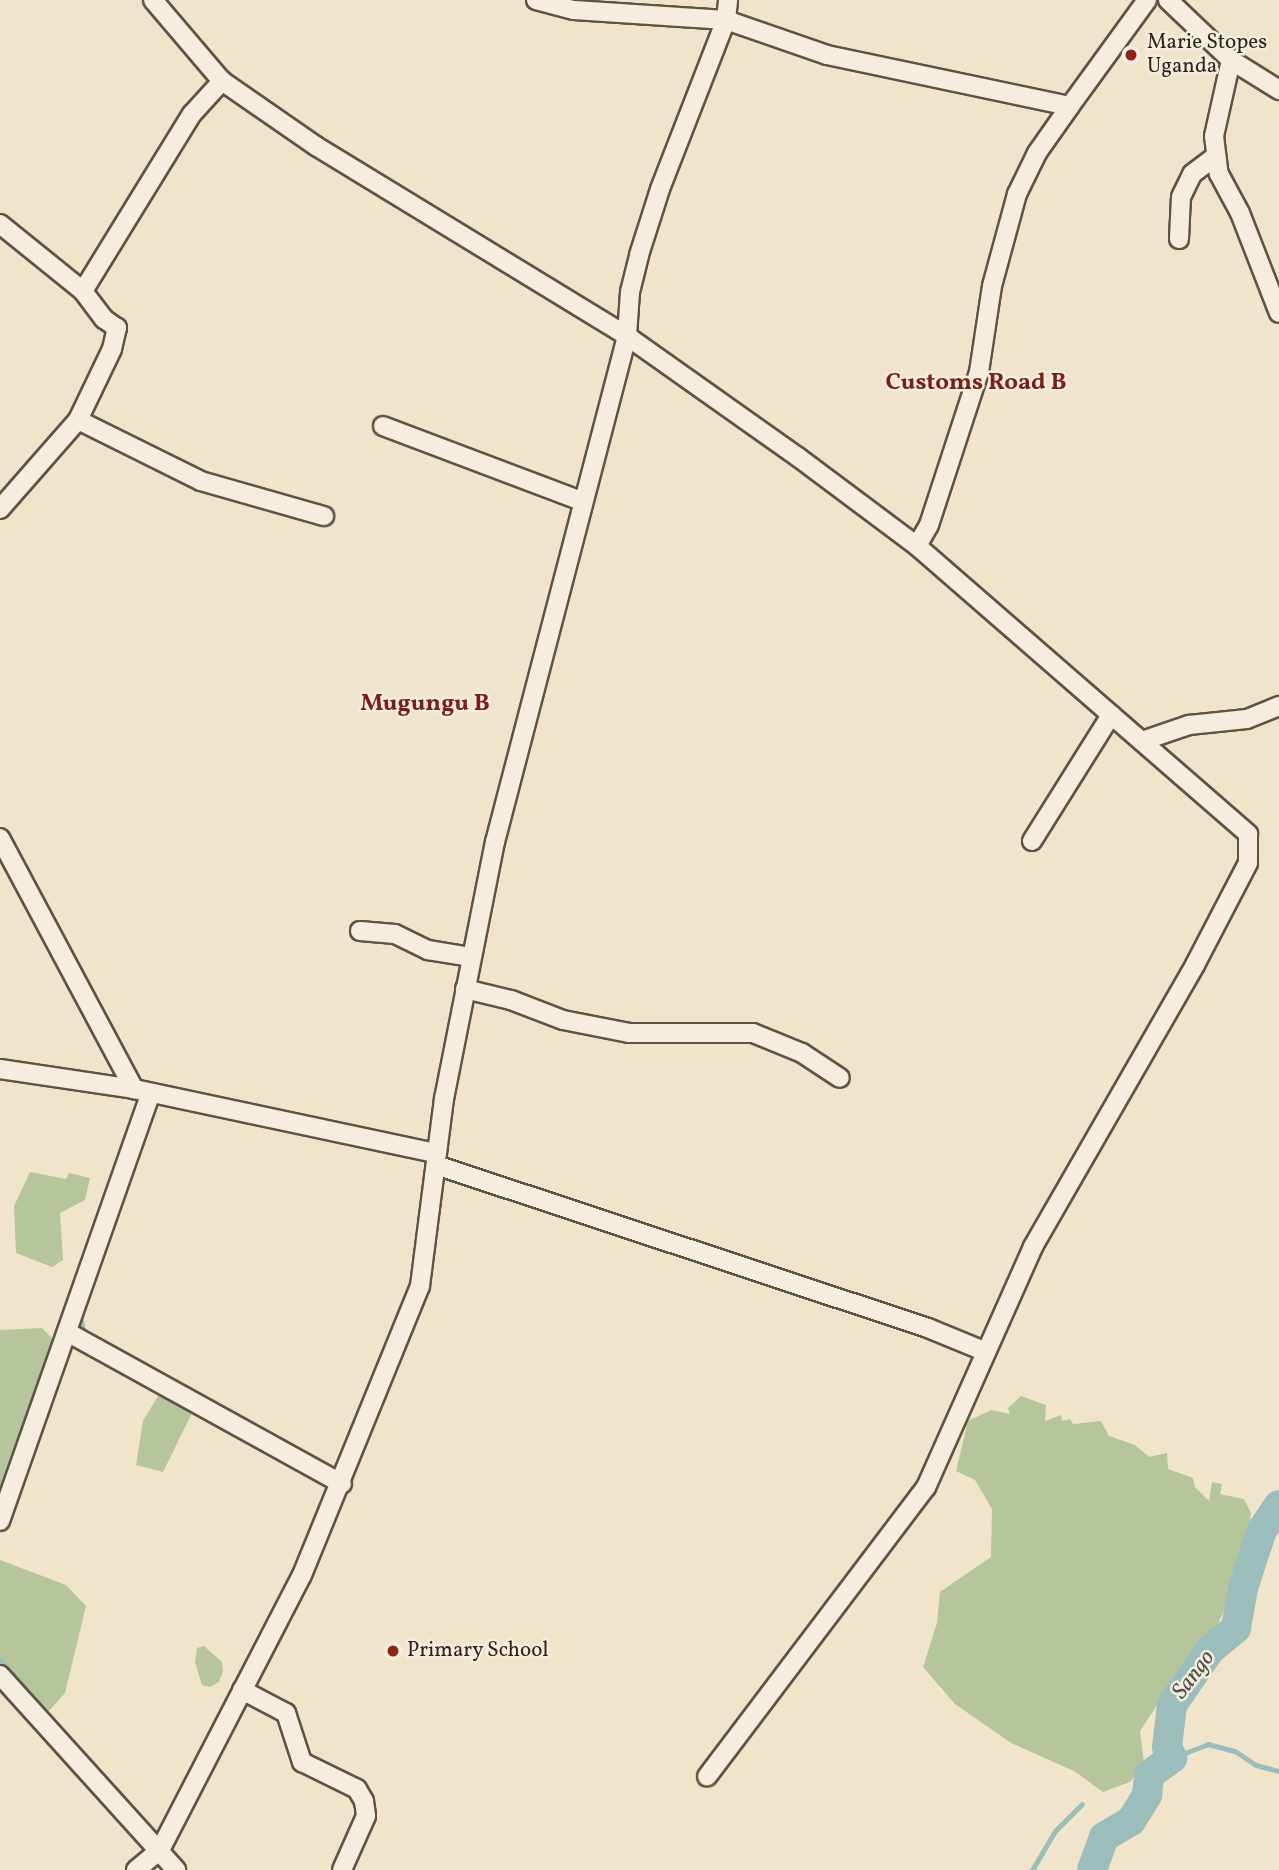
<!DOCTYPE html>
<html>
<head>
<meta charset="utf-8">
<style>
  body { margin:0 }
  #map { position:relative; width:1279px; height:1870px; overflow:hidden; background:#f0e4cb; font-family:Vollkorn,serif }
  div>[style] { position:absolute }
  .green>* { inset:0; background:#b6c59b }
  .stream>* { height:5px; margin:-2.5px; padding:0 2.5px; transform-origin:2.5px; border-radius:2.5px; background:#9bbebc }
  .river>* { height:30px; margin:-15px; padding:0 15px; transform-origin:15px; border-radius:15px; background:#9bbebc }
  .roads { filter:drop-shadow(2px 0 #5d5446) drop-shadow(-2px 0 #5d5446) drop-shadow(0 2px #5d5446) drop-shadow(0 -2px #5d5446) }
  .minor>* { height:18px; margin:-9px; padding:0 9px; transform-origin:9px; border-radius:9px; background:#f5eddd }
  .dots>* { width:19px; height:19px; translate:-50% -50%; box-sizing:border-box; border:4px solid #f5eddd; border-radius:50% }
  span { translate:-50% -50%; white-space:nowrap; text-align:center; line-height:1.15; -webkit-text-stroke:5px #f5eddd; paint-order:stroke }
  .poi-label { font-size:21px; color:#2c241a }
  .left { translate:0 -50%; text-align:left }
  .water-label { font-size:23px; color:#4d524b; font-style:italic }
  .quarter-label { font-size:24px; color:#7a1f14; font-weight:700 }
</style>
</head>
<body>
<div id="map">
  <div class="green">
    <i style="clip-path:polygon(30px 1172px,66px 1179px,69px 1173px,90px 1178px,85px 1200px,60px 1213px,63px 1260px,52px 1267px,16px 1253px,14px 1206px)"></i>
    <i style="clip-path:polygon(42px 1328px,52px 1338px,44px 1371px,0 1486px,0 1330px)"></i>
    <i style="clip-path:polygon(161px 1391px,194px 1409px,163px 1472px,136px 1465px,143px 1421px)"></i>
    <i style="clip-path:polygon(1021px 1396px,1046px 1405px,1045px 1421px,1061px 1415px,1062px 1421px,1070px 1419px,1073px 1424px,1101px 1421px,1109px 1436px,1135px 1445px,1149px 1457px,1167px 1453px,1168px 1469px,1193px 1478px,1195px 1487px,1209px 1501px,1212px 1482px,1222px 1484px,1220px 1494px,1244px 1499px,1251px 1513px,1248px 1534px,1258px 1535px,1212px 1637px,1165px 1693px,1140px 1731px,1144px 1762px,1130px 1782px,1103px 1792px,1074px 1771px,1011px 1743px,955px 1704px,923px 1667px,937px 1623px,940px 1592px,991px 1557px,992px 1509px,975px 1480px,956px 1471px,968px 1421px,991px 1410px,1010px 1414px,1008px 1408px)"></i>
    <i style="clip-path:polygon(0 1560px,66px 1585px,86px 1606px,65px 1693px,46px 1714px,0 1661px)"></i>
    <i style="clip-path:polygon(204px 1646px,222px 1662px,223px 1671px,219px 1682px,210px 1687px,202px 1685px,195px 1662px,197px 1648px)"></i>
  </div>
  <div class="stream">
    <i style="left:80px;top:1316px;width:14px;rotate:78deg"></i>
    <i style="left:83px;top:1330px;width:11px;rotate:41deg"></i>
    <i style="left:0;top:1660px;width:43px;rotate:49.7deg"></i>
    <i style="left:209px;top:1735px;width:59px;rotate:-62.6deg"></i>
    <i style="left:1172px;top:1758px;width:39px;rotate:-21deg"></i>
    <i style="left:1208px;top:1744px;width:28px;rotate:15deg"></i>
    <i style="left:1235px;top:1751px;width:25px;rotate:34deg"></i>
    <i style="left:1256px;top:1765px;width:24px;rotate:15deg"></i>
    <i style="left:1032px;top:1870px;width:45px;rotate:-59.5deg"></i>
    <i style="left:1055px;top:1831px;width:38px;rotate:-45deg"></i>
  </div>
  <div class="river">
    <i style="left:1092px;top:1870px;width:35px;rotate:-70deg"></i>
    <i style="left:1104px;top:1837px;width:31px;rotate:-31deg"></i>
    <i style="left:1131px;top:1821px;width:31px;rotate:-58deg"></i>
    <i style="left:1147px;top:1795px;width:20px;rotate:-84deg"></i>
    <i style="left:1149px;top:1775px;width:29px;rotate:-36deg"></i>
    <i style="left:1172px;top:1758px;width:12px;rotate:-114deg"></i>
    <i style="left:1167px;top:1747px;width:42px;rotate:-83.2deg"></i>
    <i style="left:1172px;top:1705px;width:67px;rotate:-55.4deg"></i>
    <i style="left:1210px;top:1650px;width:34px;rotate:-40deg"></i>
    <i style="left:1236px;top:1628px;width:41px;rotate:-80.1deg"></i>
    <i style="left:1243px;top:1588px;width:61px;rotate:-71.9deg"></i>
    <i style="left:1262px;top:1530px;width:30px;rotate:-56deg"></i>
  </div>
  <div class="roads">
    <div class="minor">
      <i style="left:153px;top:0;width:106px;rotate:49.6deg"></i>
      <i style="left:536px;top:0;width:39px;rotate:15deg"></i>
      <i style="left:574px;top:10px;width:152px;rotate:3.8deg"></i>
      <i style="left:726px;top:20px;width:107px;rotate:19.1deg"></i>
      <i style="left:827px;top:55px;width:248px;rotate:11.9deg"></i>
      <i style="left:1070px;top:106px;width:57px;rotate:125.1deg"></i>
      <i style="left:1037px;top:153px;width:46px;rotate:116deg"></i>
      <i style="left:1017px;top:194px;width:95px;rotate:105.2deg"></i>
      <i style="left:992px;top:286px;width:87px;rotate:98.6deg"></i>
      <i style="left:979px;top:372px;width:161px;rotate:108.1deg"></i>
      <i style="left:929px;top:525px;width:24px;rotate:120deg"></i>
      <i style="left:1168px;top:0;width:87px;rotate:43.6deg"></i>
      <i style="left:1231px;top:60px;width:57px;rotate:32deg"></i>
      <i style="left:1231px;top:60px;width:78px;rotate:102.6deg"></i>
      <i style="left:1214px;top:136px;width:38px;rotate:83deg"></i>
      <i style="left:1219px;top:174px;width:44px;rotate:61.7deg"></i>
      <i style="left:1240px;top:213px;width:107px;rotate:68.7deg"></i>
      <i style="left:1070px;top:106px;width:131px;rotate:-54deg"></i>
      <i style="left:0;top:224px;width:107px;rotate:38.9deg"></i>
      <i style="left:83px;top:291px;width:208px;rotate:-58.4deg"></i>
      <i style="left:192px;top:114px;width:45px;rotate:-47.7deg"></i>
      <i style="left:222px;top:81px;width:114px;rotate:34.7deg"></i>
      <i style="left:316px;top:146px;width:364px;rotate:31.4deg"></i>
      <i style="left:627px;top:336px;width:209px;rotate:35.3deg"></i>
      <i style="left:798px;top:457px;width:149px;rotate:36.8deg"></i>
      <i style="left:917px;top:546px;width:439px;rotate:41deg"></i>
      <i style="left:1248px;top:834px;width:29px;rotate:90deg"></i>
      <i style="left:1248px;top:863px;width:115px;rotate:117.5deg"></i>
      <i style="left:1195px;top:965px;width:325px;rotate:119.9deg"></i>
      <i style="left:1033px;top:1247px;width:263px;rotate:114deg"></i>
      <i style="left:926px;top:1487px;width:363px;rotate:127.1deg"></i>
      <i style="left:1179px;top:239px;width:42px;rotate:-87.3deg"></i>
      <i style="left:1181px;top:197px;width:25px;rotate:-64deg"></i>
      <i style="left:1192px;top:174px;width:30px;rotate:-37deg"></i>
      <i style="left:78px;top:420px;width:137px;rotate:26.4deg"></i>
      <i style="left:201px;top:481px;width:128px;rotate:15.9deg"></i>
      <i style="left:383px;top:426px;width:212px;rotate:20.7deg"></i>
      <i style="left:0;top:509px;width:118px;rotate:-48.8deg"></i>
      <i style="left:78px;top:420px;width:79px;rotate:-64.4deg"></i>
      <i style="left:112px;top:349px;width:22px;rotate:-77deg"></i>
      <i style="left:117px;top:328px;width:16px;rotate:-145deg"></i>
      <i style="left:104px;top:319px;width:35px;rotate:-127deg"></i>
      <i style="left:1142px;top:741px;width:50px;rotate:-18.8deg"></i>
      <i style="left:1189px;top:725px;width:58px;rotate:-5.9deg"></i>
      <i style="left:1247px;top:719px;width:35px;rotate:-22deg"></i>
      <i style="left:0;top:838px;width:285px;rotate:61.9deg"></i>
      <i style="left:1032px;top:841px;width:149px;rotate:-57.9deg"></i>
      <i style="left:360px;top:931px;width:35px;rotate:5deg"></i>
      <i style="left:395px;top:934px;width:37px;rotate:26deg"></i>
      <i style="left:428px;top:950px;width:44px;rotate:9.2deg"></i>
      <i style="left:465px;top:989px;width:47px;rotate:13.4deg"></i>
      <i style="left:511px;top:1000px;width:56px;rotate:21deg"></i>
      <i style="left:563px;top:1020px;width:67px;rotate:11.1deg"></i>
      <i style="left:629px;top:1033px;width:124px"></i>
      <i style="left:753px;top:1033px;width:53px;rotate:22.2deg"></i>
      <i style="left:802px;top:1053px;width:45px;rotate:33.3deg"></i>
      <i style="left:0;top:1069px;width:135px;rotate:8.5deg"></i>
      <i style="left:134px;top:1089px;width:309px;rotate:12deg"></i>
      <i style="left:436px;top:1165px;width:518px;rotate:18.33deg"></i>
      <i style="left:928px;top:1328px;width:61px;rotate:22.3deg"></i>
      <i style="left:67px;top:1332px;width:314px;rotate:28.9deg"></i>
      <i style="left:0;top:1521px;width:452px;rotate:-70.6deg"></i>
      <i style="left:0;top:1675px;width:263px;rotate:47.9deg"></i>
      <i style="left:242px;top:1690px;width:50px;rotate:27.6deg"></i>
      <i style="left:286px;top:1713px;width:52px;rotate:71.9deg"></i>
      <i style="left:302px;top:1762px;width:61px;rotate:26.1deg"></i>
      <i style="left:357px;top:1789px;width:14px;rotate:60deg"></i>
      <i style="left:364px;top:1801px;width:15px;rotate:82deg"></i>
      <i style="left:366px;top:1816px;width:59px;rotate:114deg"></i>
      <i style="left:136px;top:1870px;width:31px;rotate:-40deg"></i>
      <i style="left:160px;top:1850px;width:309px;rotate:-62.7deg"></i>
      <i style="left:302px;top:1575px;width:312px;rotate:-67.8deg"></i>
      <i style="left:420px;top:1286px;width:189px;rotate:-82.7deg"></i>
      <i style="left:444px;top:1099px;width:262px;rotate:-78.8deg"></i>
      <i style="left:495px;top:842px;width:523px;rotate:-75.38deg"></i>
      <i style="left:627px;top:336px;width:44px;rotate:-86.1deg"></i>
      <i style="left:630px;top:292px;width:38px;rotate:-76deg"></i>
      <i style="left:639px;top:255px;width:69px;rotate:-72.3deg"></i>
      <i style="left:660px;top:189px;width:181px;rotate:-68.7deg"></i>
      <i style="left:726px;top:20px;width:20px;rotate:-84deg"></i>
    </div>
  </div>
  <div class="dots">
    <i style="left:1131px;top:55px;background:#8f2418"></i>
    <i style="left:393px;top:1651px;background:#8f2418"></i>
  </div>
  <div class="poi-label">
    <span class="left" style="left:1147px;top:55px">Marie Stopes<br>Uganda</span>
    <span class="left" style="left:407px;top:1651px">Primary School</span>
  </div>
  <div class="water-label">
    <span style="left:1194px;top:1675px;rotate:-53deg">Sango</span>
  </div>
  <div class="quarter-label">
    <span style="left:976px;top:384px">Customs Road B</span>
    <span style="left:425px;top:705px">Mugungu B</span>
  </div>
</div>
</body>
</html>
